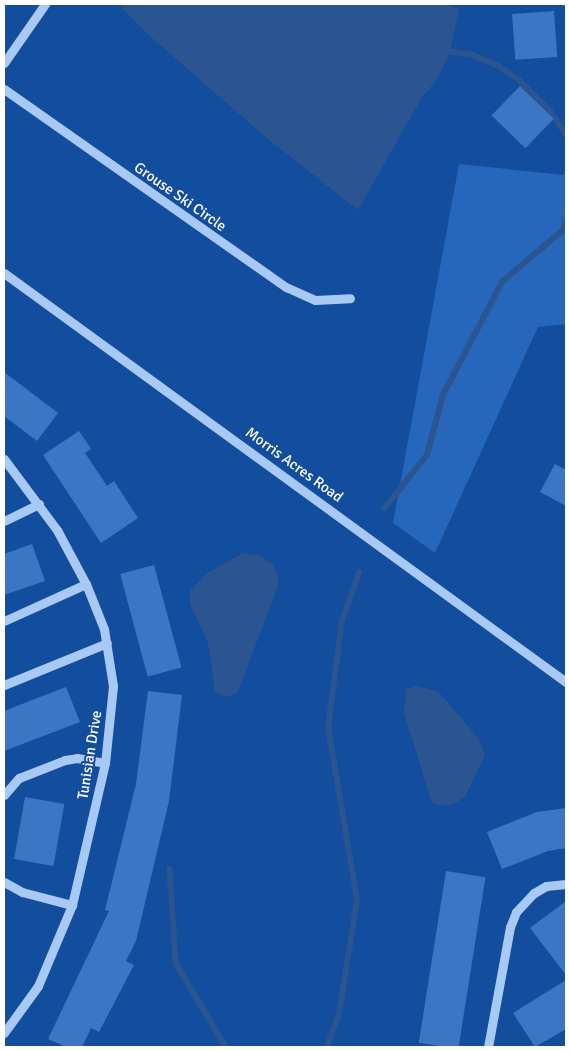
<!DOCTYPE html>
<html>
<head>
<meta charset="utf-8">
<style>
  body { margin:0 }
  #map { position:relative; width:570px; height:1051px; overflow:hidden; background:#134d9d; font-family:Signika,sans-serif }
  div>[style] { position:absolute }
  .green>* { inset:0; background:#2666bb }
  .water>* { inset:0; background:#2a5590 }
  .stream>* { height:5.5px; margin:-2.75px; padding:0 2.75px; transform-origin:2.75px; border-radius:2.75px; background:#2a5590 }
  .building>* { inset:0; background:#3c76c3; transform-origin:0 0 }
  .minor>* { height:9px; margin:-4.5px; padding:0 4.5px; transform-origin:4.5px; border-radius:4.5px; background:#a8c9f4 }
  span { translate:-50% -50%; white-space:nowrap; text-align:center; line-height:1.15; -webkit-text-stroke:4px #134d9d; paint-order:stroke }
  .street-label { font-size:15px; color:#fff }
  .frame { position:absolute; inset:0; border:5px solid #fff; pointer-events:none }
</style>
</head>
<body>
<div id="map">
  <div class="green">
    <i style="clip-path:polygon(459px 164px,564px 175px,566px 167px,566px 324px,538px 327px,435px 553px,393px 523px)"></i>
  </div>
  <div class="water">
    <i style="clip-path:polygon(124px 4px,445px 4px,459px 9px,450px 52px,438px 78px,421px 99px,358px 210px,269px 140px,151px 37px,122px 8px)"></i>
    <i style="clip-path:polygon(243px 553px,259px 555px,273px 565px,278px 575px,278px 586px,238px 692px,227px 697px,215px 692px,208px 643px,190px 604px,190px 591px,207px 573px)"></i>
    <i style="clip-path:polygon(417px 686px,438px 691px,479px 739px,485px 755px,465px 797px,455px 803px,444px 806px,432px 803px,404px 713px,406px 689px)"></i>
  </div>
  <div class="stream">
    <i style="left:443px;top:50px;width:30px;rotate:9deg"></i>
    <i style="left:473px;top:55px;width:28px;rotate:23deg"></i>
    <i style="left:499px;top:66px;width:23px;rotate:34deg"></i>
    <i style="left:518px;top:79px;width:43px;rotate:44.1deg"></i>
    <i style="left:549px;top:109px;width:30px;rotate:56deg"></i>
    <i style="left:384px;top:509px;width:69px;rotate:-51.5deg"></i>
    <i style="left:427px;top:455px;width:62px;rotate:-75.1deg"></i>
    <i style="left:443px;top:395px;width:127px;rotate:-62.4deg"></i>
    <i style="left:502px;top:282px;width:79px;rotate:-40.4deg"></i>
    <i style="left:562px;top:231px;width:10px;rotate:-66deg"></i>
    <i style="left:170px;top:869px;width:94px;rotate:86.3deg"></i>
    <i style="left:176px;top:963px;width:98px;rotate:59.2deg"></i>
    <i style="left:327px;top:1047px;width:35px;rotate:-70deg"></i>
    <i style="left:339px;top:1014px;width:115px;rotate:-81deg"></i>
    <i style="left:357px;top:900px;width:175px;rotate:-99.5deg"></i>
    <i style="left:328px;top:727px;width:107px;rotate:-82.5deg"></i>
    <i style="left:342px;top:621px;width:51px;rotate:-70.5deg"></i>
  </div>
  <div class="building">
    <i style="left:554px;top:11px;width:46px;height:42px;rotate:86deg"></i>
    <i style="left:520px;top:86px;width:47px;height:41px;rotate:44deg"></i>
    <i style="clip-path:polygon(4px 372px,58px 413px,37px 441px,4px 416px)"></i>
    <i style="clip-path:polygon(79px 431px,91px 449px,85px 453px,107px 486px,114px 481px,138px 518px,101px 543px,43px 455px)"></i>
    <i style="clip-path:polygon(555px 464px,566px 470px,566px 506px,540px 492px)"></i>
    <i style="clip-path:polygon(32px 544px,45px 581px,4px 595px,4px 554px)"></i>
    <i style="left:154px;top:565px;width:106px;height:35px;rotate:75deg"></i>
    <i style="clip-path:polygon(66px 687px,80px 722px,4px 751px,4px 711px)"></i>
    <i style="clip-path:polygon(148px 691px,182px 695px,169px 801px,136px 941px,126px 961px,134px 965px,99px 1032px,91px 1028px,82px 1047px,66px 1047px,48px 1039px,109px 911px,105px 910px,136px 784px)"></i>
    <i style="left:25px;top:797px;width:40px;height:63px;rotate:10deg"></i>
    <i style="clip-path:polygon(566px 808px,566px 848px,548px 851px,502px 869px,487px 832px,537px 812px)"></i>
    <i style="left:446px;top:871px;width:40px;height:174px;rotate:9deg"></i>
    <i style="clip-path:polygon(566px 901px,566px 975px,530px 928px)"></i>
    <i style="clip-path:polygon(566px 980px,566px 1029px,535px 1047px,513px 1013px)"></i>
  </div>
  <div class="minor">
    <i style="left:4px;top:63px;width:72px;rotate:-55.2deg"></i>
    <i style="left:4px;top:89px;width:345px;rotate:35.1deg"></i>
    <i style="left:286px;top:287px;width:32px;rotate:24deg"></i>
    <i style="left:315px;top:300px;width:35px;rotate:-3deg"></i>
    <i style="left:4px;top:273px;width:695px;rotate:36.05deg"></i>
    <i style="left:4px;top:459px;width:89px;rotate:53.3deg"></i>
    <i style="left:57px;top:530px;width:61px;rotate:61.8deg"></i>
    <i style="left:86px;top:584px;width:48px;rotate:68.2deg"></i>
    <i style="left:104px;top:629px;width:58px;rotate:81deg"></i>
    <i style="left:113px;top:686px;width:77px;rotate:95.9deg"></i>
    <i style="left:105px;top:763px;width:146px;rotate:103.1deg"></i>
    <i style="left:72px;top:905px;width:88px;rotate:112.8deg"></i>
    <i style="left:38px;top:986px;width:58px;rotate:125.9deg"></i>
    <i style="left:4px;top:521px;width:39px;rotate:-26deg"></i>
    <i style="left:4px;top:621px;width:90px;rotate:-24.3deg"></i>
    <i style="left:4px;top:685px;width:111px;rotate:-22.2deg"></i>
    <i style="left:4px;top:795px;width:23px;rotate:-49deg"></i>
    <i style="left:19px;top:778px;width:49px;rotate:-21.4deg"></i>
    <i style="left:65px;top:760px;width:12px;rotate:-9deg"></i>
    <i style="left:77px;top:758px;width:28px;rotate:10deg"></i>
    <i style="left:4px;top:882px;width:21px;rotate:29deg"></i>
    <i style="left:22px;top:892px;width:52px;rotate:14.6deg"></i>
    <i style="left:488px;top:1047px;width:122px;rotate:-79.6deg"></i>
    <i style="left:510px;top:927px;width:16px;rotate:-68deg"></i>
    <i style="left:516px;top:912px;width:26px;rotate:-47deg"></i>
    <i style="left:534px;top:893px;width:14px;rotate:-30deg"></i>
    <i style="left:546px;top:886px;width:20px;rotate:-6deg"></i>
  </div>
  <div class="street-label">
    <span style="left:180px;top:197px;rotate:35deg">Grouse Ski Circle</span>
    <span style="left:294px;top:465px;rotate:36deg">Morris Acres Road</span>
    <span style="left:90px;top:755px;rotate:-81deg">Tunisian Drive</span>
  </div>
  <div class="frame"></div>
</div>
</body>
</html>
